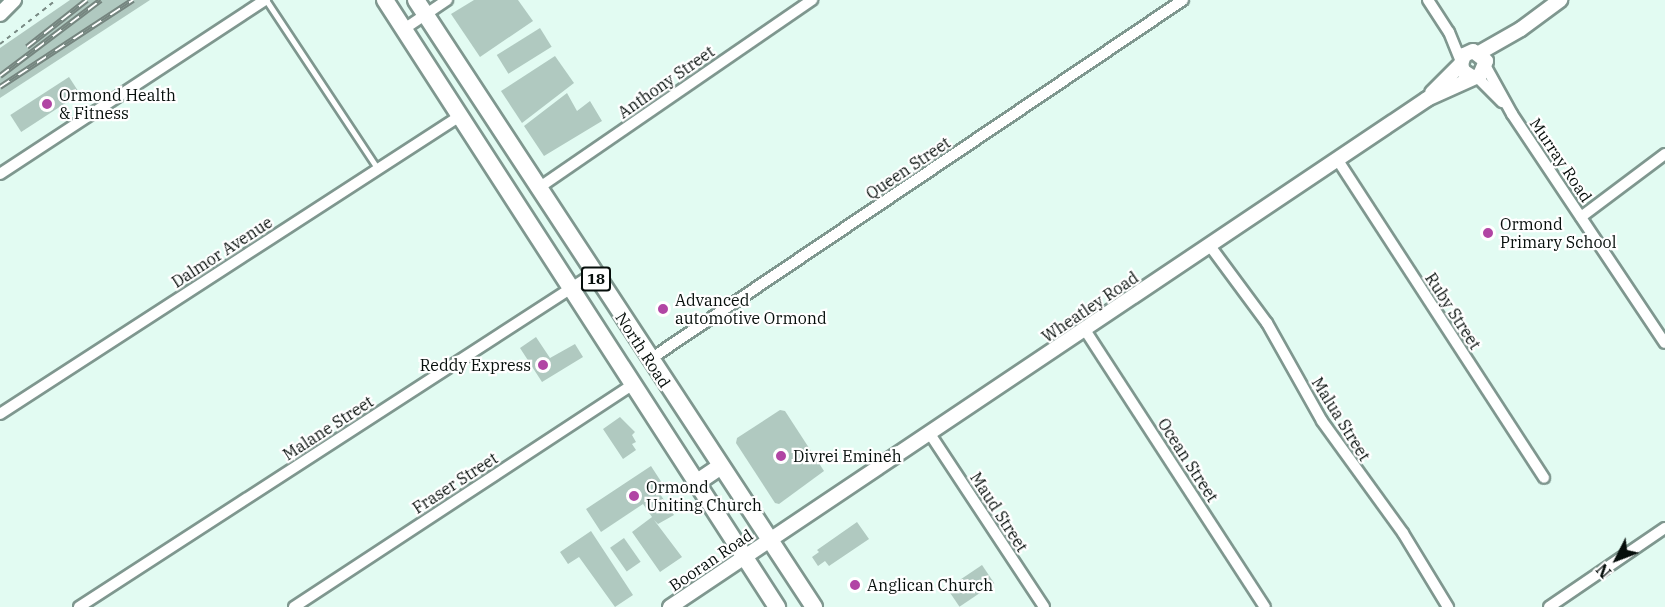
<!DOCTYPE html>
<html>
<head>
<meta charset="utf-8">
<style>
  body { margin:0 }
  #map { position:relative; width:1665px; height:607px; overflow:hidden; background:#e2fbf2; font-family:"IBM Plex Serif",serif }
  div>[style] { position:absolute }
  .building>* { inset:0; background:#b0c9c0; transform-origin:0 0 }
  .path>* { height:2px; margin-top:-1px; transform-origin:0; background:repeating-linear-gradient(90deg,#798a84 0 4.5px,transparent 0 9px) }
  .roads { filter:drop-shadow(2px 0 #7f978f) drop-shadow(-2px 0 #7f978f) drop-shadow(0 2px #7f978f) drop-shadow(0 -2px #7f978f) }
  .service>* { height:5px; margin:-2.5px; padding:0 2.5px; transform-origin:2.5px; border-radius:2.5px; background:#fff }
  .minor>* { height:10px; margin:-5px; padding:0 5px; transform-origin:5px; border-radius:5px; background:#fff }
  .tertiary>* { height:14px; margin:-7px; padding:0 7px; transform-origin:7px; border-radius:7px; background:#fff }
  .trunk>* { height:16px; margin:-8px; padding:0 8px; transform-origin:8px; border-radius:8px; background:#fff }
  .rail>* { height:6px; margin-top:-3px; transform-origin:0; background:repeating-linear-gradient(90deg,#fff 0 11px,#75857f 0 22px); box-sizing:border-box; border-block:2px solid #75857f }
  .dots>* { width:16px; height:16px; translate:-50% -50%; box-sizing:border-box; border:3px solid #fff; border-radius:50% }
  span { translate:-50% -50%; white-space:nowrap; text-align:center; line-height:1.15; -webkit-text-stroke:4.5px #fff; paint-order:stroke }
  .shield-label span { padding:2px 4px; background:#fff; border:2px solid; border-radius:4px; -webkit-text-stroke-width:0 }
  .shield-label { font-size:15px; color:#060e0b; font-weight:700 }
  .street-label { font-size:16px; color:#060e0b }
  .poi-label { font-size:16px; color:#060e0b }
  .left { translate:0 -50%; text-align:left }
  .right { translate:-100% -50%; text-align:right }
  .north { position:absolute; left:1587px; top:529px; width:60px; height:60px; -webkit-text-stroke:4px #fff; paint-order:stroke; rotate:228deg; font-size:16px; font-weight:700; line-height:24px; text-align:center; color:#060e0b }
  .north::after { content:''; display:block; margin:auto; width:21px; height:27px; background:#060e0b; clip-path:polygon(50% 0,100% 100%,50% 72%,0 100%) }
</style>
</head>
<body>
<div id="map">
  <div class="building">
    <i style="clip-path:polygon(70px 0,150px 0,0 98px,0 48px)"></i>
    <i style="clip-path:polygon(474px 0,518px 0,533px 21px,480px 57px,451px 14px)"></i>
    <i style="left:540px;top:28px;width:22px;height:51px;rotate:58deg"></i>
    <i style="clip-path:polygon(555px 56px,574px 83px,522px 123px,501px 91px)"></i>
    <i style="left:69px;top:77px;width:20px;height:70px;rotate:57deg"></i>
    <i style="clip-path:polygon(567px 93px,577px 111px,590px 101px,602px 121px,544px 156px,524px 126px)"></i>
    <i style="clip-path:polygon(536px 337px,550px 358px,575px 344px,583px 357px,542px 382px,520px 348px)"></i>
    <i style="clip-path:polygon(780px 410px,785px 411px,824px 471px,779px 504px,775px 503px,736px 443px,737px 438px)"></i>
    <i style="clip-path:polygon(620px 417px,635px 432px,632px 435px,636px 442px,632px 444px,636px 450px,623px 459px,603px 429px)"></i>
    <i style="clip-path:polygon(651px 466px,662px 483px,656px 488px,674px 515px,658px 524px,654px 520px,682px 557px,660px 572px,632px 532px,652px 517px,643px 504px,601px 532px,586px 509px)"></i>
    <i style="clip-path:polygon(857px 522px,869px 539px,829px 566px,825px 561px,818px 566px,812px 557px,819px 552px,817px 550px)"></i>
    <i style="clip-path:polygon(591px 531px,633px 595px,615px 607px,579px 557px,568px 564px,560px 552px)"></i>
    <i style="left:624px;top:538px;width:29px;height:17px;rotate:55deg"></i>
    <i style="left:982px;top:565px;width:22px;height:42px;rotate:56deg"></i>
  </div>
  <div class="path">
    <i style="left:0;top:44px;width:71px;rotate:-38.2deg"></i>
  </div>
  <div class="roads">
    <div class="service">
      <i style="left:266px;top:0;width:203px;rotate:56.5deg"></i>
    </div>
    <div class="minor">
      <i style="left:1428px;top:0;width:38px;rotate:57deg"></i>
      <i style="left:1449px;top:32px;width:31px;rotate:68deg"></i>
      <i style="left:404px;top:29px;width:52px;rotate:-34deg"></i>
      <i style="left:1486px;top:67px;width:54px;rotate:61deg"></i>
      <i style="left:1512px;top:114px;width:275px;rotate:56.3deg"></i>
      <i style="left:1476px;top:76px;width:37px;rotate:45deg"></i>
      <i style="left:1337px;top:159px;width:380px;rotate:57deg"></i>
      <i style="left:0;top:174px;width:317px;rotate:-33.3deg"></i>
      <i style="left:537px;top:189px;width:334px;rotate:-34.5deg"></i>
      <i style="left:1581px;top:217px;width:105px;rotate:-36.9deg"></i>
      <i style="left:1210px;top:246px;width:96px;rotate:53.5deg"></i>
      <i style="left:1267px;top:323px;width:112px;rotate:60.7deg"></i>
      <i style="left:1322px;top:421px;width:138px;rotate:54.1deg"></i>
      <i style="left:1403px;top:533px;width:87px;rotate:58.7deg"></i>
      <i style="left:1085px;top:330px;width:330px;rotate:57deg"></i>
      <i style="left:649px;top:360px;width:644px;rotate:-33.99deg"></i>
      <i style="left:0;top:414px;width:548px;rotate:-32.94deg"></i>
      <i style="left:930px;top:434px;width:207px;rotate:56.6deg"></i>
      <i style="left:79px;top:607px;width:612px;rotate:-32.94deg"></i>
      <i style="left:294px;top:607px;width:406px;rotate:-33.3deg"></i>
      <i style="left:1549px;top:607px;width:140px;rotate:-34.3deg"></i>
    </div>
    <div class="tertiary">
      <i style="left:0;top:14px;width:20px;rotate:-45deg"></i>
      <i style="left:1479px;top:53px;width:48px;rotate:-29.7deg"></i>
      <i style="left:1521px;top:29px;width:49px;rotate:-36.6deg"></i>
      <i style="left:1432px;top:93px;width:41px;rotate:-45deg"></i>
      <i style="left:670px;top:607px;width:912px;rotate:-33.86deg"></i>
      <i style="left:1427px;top:99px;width:58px;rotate:-24.4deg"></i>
      <i style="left:1480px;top:75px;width:15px;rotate:-67deg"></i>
      <i style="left:1486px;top:61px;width:16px;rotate:-142deg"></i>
      <i style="left:1473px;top:51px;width:10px;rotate:156deg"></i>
      <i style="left:1464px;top:55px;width:9px;rotate:108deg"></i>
      <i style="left:1461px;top:64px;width:7px;rotate:74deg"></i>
      <i style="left:1463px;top:71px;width:11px;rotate:34deg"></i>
    </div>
    <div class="trunk">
      <i style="left:385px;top:0;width:723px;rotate:57.15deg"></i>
      <i style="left:416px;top:0;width:726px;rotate:56.75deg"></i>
      <i style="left:696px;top:483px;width:30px;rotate:-34deg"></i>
    </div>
  </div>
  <div class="rail">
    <i style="left:27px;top:47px;width:76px;rotate:-38.1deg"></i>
    <i style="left:0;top:76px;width:126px;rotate:-37deg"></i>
    <i style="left:0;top:87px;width:159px;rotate:-33.2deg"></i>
  </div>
  <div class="dots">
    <i style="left:47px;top:104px;background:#b145a4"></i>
    <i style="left:1488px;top:233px;background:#b145a4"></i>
    <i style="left:663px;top:309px;background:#b145a4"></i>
    <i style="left:543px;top:365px;background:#b145a4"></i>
    <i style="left:781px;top:456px;background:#b145a4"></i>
    <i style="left:634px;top:496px;background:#b145a4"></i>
    <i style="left:855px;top:585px;background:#b145a4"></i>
  </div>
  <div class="shield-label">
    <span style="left:596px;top:279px">18</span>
  </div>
  <div class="street-label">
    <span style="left:666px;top:82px;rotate:-35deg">Anthony Street</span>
    <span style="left:1561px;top:160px;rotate:56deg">Murray Road</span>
    <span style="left:908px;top:168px;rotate:-34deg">Queen Street</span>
    <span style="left:222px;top:252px;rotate:-33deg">Dalmor Avenue</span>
    <span style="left:1090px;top:307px;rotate:-34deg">Wheatley Road</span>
    <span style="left:1453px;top:311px;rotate:57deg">Ruby Street</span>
    <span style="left:643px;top:350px;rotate:57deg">North Road</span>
    <span style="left:1341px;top:419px;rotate:58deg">Malua Street</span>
    <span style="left:328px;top:428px;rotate:-33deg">Malane Street</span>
    <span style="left:1188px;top:460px;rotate:57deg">Ocean Street</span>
    <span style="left:455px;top:483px;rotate:-33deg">Fraser Street</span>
    <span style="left:999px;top:512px;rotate:57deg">Maud Street</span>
    <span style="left:711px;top:560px;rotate:-34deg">Booran Road</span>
  </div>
  <div class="poi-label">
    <span class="left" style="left:59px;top:104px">Ormond Health<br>&amp; Fitness</span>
    <span class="left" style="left:1500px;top:233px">Ormond<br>Primary School</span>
    <span class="left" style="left:675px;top:309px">Advanced<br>automotive Ormond</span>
    <span class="right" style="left:531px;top:365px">Reddy Express</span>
    <span class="left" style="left:793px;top:456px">Divrei Emineh</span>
    <span class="left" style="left:646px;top:496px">Ormond<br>Uniting Church</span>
    <span class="left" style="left:867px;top:585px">Anglican Church</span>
  </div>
  <div class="north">N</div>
</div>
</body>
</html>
